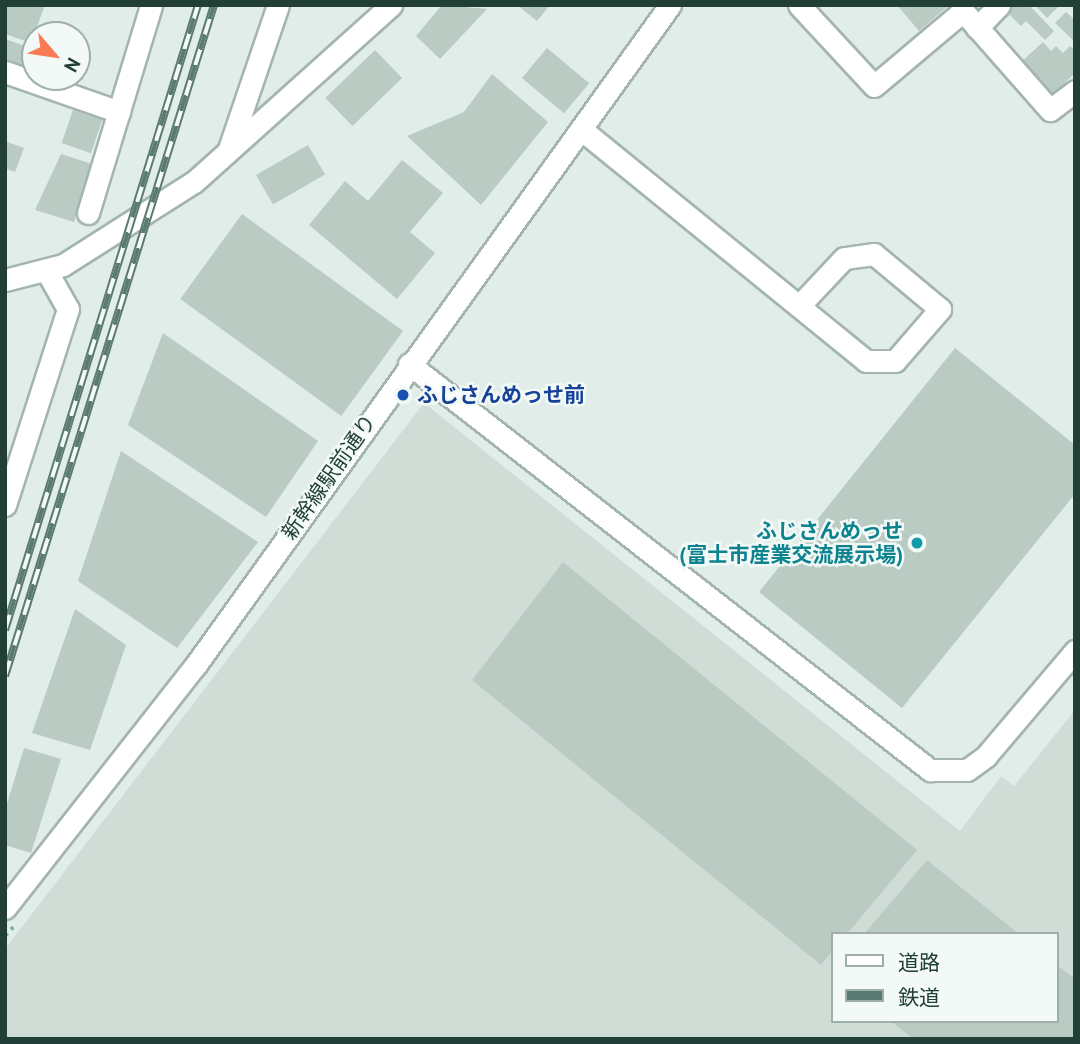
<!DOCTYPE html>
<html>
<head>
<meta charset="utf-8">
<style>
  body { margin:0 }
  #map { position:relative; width:1080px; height:1044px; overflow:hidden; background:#e1ede8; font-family:"PT Sans","Noto Sans JP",sans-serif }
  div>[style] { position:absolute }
  .built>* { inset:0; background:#d0ddd7 }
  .building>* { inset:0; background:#bacbc3; transform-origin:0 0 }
  .path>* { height:3.5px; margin-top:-1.75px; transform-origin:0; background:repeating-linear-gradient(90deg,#80b2a2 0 3.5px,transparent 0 8.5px) }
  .roads { filter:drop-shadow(2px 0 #a4b5af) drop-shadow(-2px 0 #a4b5af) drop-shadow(0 2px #a4b5af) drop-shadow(0 -2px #a4b5af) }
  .minor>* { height:21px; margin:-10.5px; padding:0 10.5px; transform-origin:10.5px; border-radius:10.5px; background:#fff }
  .rail>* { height:8px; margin-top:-4px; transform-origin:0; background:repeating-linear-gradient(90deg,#f2f9f6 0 16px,#5b7a71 0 32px); box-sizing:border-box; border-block:2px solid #5b7a71 }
  .dots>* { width:19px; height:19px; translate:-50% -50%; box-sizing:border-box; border:4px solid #f2f9f6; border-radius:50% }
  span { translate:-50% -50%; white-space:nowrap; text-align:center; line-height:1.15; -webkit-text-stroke:5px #f2f9f6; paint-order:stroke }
  .transit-label { font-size:21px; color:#164399; font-weight:700 }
  .left { translate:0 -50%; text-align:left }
  .street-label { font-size:21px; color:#213f36 }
  .culture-label { font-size:21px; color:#0d838f; font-weight:700 }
  .right { translate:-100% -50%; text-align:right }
  .frame { position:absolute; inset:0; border:7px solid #213f36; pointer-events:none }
  .legend { position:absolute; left:831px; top:932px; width:228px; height:91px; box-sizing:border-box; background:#f2f9f6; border:2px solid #9eafa9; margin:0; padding:9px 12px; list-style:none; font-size:21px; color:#213f36 }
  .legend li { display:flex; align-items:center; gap:14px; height:35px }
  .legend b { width:35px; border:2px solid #9eafa9 }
  .north { position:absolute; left:21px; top:21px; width:70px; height:70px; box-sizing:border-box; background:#f2f9f6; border:2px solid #9eafa9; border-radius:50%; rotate:119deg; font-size:19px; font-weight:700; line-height:28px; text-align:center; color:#213f36 }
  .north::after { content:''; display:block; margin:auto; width:24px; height:32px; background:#f97a53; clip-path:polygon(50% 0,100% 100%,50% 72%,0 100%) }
</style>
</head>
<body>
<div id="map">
  <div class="built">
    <i style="clip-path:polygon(evenodd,424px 403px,960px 831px,1001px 776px,1014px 786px,1075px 710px,1075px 1039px,5px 1039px,5px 949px,424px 403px,833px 934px,1057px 934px,1057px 1021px,833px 1021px,833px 934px)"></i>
  </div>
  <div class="building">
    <i style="clip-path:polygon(5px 5px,45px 5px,31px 43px,5px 34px)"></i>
    <i style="clip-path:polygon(442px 5px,487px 9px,440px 59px,416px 36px)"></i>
    <i style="clip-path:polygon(517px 5px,550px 5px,537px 21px)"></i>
    <i style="clip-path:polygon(897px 5px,949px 5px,919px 31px)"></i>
    <i style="clip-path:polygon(1012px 5px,1029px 5px,1054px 31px,1045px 40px,1026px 21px,1021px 26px,1006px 11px)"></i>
    <i style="clip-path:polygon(1035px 5px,1060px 5px,1047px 18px)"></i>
    <i style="clip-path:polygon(1066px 12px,1075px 20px,1075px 42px,1055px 23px)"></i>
    <i style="clip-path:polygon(5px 39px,28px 47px,21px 65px,5px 59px)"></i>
    <i style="clip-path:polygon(1043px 42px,1051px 51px,1056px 46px,1063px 53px,1070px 46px,1075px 50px,1075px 73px,1050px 97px,1019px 64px)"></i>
    <i style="left:547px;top:48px;width:55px;height:39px;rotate:40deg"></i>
    <i style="left:375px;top:50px;width:39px;height:69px;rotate:46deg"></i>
    <i style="clip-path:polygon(492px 74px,548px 122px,481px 205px,407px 136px,464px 112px)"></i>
    <i style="left:73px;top:110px;width:31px;height:35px;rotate:19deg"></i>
    <i style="clip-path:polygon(5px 141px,24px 148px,15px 172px,5px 168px)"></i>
    <i style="left:308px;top:145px;width:34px;height:60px;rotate:60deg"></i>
    <i style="clip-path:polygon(61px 154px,92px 164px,74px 222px,35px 210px)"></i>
    <i style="clip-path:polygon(402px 160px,443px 193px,410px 232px,435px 253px,397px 299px,309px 225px,345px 181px,368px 201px)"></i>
    <i style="left:242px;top:214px;width:199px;height:105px;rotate:36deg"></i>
    <i style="clip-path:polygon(163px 333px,318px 441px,266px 517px,128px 425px)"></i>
    <i style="clip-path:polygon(955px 348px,1075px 445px,1075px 494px,902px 708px,759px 592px)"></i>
    <i style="clip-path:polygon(121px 451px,258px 542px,177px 648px,78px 581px)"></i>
    <i style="clip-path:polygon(563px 562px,917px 850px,847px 934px,833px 934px,833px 950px,821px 965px,472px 680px)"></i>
    <i style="clip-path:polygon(75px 609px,126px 645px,90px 750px,32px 733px)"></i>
    <i style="clip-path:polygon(24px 748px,61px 759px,31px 853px,5px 845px,5px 810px)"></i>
    <i style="clip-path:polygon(927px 860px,1019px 934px,864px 934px)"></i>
    <i style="clip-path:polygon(1057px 965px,1075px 979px,1075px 1039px,913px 1039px,891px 1021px,1057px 1021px)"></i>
  </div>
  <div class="path">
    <i style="left:5px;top:936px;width:12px;rotate:-48deg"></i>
  </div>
  <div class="roads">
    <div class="minor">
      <i style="left:799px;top:5px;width:110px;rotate:47.2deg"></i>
      <i style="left:874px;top:86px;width:116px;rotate:-40.1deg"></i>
      <i style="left:963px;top:11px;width:132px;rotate:48.7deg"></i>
      <i style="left:1050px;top:110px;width:31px;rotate:-37deg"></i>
      <i style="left:977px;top:28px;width:32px;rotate:-46deg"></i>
      <i style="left:5px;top:72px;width:121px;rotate:19.3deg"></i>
      <i style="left:582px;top:130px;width:366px;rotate:39.1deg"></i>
      <i style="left:866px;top:361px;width:29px"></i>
      <i style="left:895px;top:361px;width:69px;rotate:-49.1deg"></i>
      <i style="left:940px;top:309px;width:86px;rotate:-140.2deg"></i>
      <i style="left:874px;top:254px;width:30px;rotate:172deg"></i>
      <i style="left:844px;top:258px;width:66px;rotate:133.2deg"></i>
      <i style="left:229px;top:149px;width:152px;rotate:-71.2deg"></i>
      <i style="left:88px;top:213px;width:217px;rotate:-73.1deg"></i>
      <i style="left:5px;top:280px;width:60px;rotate:-14.5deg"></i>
      <i style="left:63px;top:265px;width:155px;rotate:-32.4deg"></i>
      <i style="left:194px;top:182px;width:265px;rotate:-41.9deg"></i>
      <i style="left:409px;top:364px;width:661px;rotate:37.93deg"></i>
      <i style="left:930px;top:770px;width:37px"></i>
      <i style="left:967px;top:770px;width:24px;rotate:-36deg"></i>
      <i style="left:986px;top:756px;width:138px;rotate:-49.7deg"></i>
      <i style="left:5px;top:505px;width:206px;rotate:-72.2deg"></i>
      <i style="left:68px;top:309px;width:45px;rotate:-119.4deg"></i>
      <i style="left:5px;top:908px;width:308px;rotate:-51.9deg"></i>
      <i style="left:195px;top:666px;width:814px;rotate:-54.3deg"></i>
    </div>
  </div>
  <div class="rail">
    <i style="left:5px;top:630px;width:654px;rotate:-72.84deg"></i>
    <i style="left:5px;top:676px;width:703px;rotate:-72.7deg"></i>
  </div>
  <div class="dots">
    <i style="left:403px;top:395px;background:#1a4fb4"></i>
    <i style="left:917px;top:543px;background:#0f9aa8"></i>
  </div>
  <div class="transit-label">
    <span class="left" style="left:417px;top:395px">ふじさんめっせ前</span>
  </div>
  <div class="street-label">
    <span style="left:329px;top:477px;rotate:-55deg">新幹線駅前通り</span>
  </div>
  <div class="culture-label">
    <span class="right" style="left:903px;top:543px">ふじさんめっせ<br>(富士市産業交流展示場)</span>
  </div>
  <div class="frame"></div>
  <ul class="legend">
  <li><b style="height:9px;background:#fff"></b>道路</li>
  <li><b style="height:9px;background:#5b7a71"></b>鉄道</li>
  </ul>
  <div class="north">N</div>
</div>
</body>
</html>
